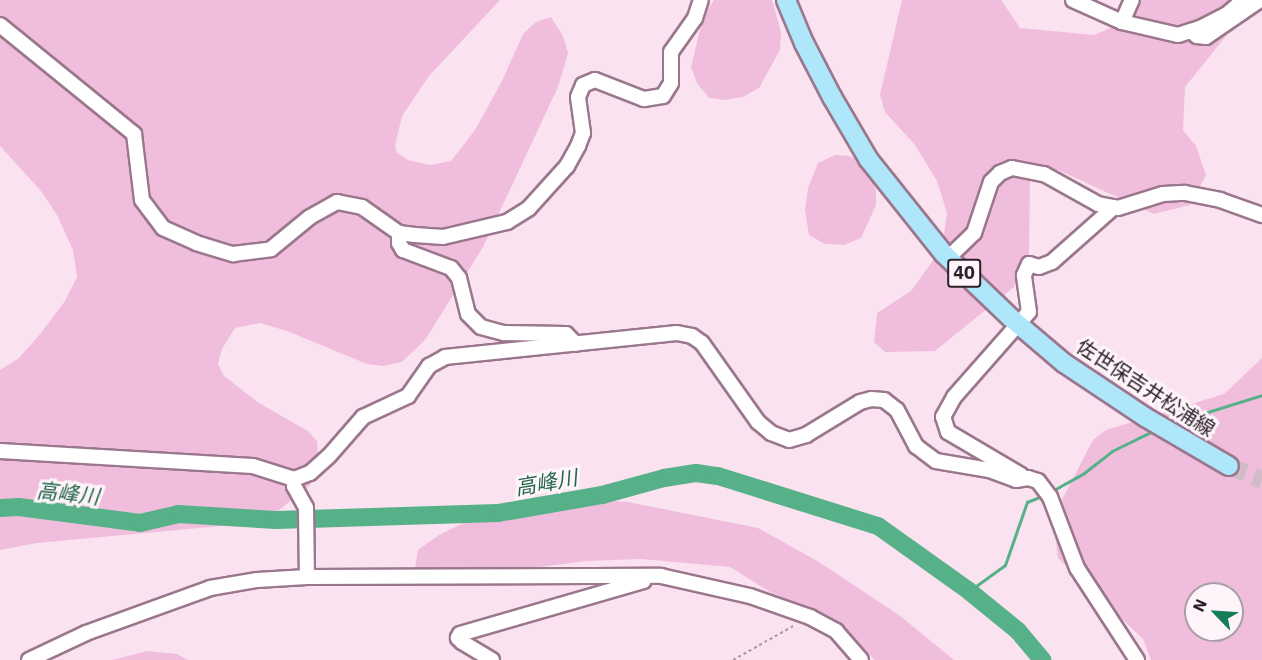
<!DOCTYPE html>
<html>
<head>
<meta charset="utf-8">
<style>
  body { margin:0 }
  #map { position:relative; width:1262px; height:660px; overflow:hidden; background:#fbe2f0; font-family:"IBM Plex Sans","Noto Sans JP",sans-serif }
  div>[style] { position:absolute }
  .green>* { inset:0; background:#f0bedc }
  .stream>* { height:3px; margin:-1.5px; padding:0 1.5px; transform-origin:1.5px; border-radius:1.5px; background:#56b188 }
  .river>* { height:18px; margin:-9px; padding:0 9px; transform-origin:9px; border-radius:9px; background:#56b188 }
  .major-tunnel>* { height:18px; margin-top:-9px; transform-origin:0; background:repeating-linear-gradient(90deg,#d2bbc8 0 18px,transparent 0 27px) }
  .path>* { height:1.5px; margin-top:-0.75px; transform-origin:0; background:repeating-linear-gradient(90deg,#ac97a3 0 3px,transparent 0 6px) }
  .roads { filter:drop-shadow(2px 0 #9b778d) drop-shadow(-2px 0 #9b778d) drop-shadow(0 2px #9b778d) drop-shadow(0 -2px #9b778d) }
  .minor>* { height:14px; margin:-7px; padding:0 7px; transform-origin:7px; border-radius:7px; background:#fff }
  .major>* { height:18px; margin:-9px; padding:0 9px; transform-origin:9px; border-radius:9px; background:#afe7fa }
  span { translate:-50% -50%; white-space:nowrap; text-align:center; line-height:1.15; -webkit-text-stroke:6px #fdf5fa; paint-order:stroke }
  .shield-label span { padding:2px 4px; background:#fdf5fa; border:2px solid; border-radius:4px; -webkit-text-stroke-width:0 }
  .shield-label { font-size:18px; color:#2d1f28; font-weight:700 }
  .street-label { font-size:20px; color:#2d1f28 }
  .water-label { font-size:21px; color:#226548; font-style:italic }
  .north { position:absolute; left:1184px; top:582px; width:60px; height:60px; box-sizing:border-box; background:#fdf5fa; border:2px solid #aa9fa6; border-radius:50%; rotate:295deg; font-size:16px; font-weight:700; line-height:24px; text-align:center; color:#2d1f28 }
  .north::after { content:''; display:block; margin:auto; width:21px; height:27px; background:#177d57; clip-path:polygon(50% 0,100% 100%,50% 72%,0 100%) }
</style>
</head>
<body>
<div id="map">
  <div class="green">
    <i style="clip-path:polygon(0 0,500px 0,429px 76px,402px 116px,395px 146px,397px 153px,408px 160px,430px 165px,451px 161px,475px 130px,502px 81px,523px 34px,536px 22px,551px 17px,563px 36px,568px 53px,558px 87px,483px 247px,425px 340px,402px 362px,383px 366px,367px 364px,287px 331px,260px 323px,235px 328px,222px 349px,218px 364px,224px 376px,259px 403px,308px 431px,317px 441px,319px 466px,310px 485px,279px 510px,242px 524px,37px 543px,0 550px,0 370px,19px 358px,41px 333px,65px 301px,77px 277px,73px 250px,57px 215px,41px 191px,0 146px)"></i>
    <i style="clip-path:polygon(714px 0,772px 0,781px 32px,780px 50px,759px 88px,743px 97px,725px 100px,709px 98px,697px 83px,691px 67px,703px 17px)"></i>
    <i style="clip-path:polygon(902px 0,1001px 0,1020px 28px,1094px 35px,1115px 26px,1135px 0,1255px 0,1185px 87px,1183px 130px,1196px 146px,1206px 175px,1190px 205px,1154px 214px,1058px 170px,1040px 170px,1030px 177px,1029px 258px,1014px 287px,935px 351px,885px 352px,874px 342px,877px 313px,911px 291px,942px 248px,947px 213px,937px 181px,915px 145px,885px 112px,880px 95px)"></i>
    <i style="clip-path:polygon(835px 155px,849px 156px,861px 161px,870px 173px,876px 190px,876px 205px,861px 238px,844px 245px,825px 244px,809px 235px,805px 210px,808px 188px,818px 163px)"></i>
    <i style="clip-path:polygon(evenodd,1262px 358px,1262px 660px,1151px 660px,1143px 639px,1058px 558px,1053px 517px,1093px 440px,1106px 430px,1224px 394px,1262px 358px,1196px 594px,1232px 594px,1232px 630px,1196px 630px,1196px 594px)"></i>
    <i style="clip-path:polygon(542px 496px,628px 502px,758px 528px,819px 562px,899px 615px,954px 660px,875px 660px,834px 620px,770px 592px,730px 567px,641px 559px,587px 561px,493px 573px,431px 577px,415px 567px,418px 550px,439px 535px,500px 505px)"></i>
    <i style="clip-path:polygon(147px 651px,177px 654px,188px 660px,112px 660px)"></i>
  </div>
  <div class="stream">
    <i style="left:1169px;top:424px;width:97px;rotate:-17.3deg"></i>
    <i style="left:1050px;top:492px;width:39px;rotate:-29deg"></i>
    <i style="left:1084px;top:473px;width:36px;rotate:-38deg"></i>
    <i style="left:1112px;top:451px;width:48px;rotate:-26deg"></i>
    <i style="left:969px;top:591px;width:44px;rotate:-35.8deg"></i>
    <i style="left:1005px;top:565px;width:67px;rotate:-70.8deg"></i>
    <i style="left:1027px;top:502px;width:18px;rotate:-22deg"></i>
  </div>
  <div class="river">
    <i style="left:0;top:508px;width:19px;rotate:-3deg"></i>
    <i style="left:19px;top:507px;width:122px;rotate:7.5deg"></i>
    <i style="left:140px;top:523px;width:39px;rotate:-13deg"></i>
    <i style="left:178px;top:514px;width:98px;rotate:3.5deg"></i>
    <i style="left:276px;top:520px;width:222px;rotate:-1.8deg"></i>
    <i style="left:498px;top:513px;width:106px;rotate:-9.8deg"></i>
    <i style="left:602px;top:495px;width:64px;rotate:-15.3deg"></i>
    <i style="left:664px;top:478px;width:32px;rotate:-9deg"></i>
    <i style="left:696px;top:473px;width:22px;rotate:8deg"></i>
    <i style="left:718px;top:476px;width:168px;rotate:17.4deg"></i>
    <i style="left:878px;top:526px;width:112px;rotate:35.5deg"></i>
    <i style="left:969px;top:591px;width:63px;rotate:39.2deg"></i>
    <i style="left:1018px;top:631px;width:38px;rotate:50deg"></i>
  </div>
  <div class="major-tunnel">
    <i style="left:1229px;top:466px;width:36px;rotate:23deg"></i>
  </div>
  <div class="path">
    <i style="left:733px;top:660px;width:71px;rotate:-29.4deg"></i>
  </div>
  <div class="roads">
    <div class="minor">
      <i style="left:1073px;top:0;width:54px;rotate:24.2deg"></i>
      <i style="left:1122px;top:22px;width:57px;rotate:13.1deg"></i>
      <i style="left:1178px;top:35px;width:23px;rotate:-18deg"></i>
      <i style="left:1200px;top:28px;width:29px;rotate:-27deg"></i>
      <i style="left:1226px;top:15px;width:23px;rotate:-41deg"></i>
      <i style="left:1122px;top:22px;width:24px;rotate:-66deg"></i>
      <i style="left:0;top:25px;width:173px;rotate:39.1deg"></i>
      <i style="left:134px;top:134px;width:66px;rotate:83.1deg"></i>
      <i style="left:142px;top:200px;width:35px;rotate:53deg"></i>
      <i style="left:163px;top:228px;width:36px;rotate:24deg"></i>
      <i style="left:196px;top:243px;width:39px;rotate:17deg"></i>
      <i style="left:233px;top:254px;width:38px;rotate:-7deg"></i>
      <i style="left:271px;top:249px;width:50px;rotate:-39.4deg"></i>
      <i style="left:310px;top:217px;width:31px;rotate:-29deg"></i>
      <i style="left:337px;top:202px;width:25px;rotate:11deg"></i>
      <i style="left:362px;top:207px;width:45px;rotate:35.1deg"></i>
      <i style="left:399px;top:233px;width:16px;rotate:7deg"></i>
      <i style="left:415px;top:235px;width:28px;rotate:4deg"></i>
      <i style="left:443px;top:237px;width:66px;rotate:-13.2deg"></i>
      <i style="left:507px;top:222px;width:26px;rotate:-32deg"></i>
      <i style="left:529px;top:208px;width:57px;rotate:-47.9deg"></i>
      <i style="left:567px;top:166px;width:23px;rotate:-61deg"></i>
      <i style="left:578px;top:146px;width:14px;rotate:-69deg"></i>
      <i style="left:583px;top:133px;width:36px;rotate:-98deg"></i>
      <i style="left:578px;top:97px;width:13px;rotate:-67deg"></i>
      <i style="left:583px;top:85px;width:13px;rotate:-23deg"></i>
      <i style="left:595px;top:80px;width:53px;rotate:21.2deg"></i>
      <i style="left:644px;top:99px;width:19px;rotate:-9deg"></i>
      <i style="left:663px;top:96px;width:15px;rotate:-58deg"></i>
      <i style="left:671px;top:83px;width:31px;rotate:-90deg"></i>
      <i style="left:671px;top:52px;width:42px;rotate:-54.8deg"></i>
      <i style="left:695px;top:18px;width:19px;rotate:-72deg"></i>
      <i style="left:1191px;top:31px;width:8px;rotate:40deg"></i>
      <i style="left:1197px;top:36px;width:9px;rotate:6deg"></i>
      <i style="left:1206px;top:37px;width:65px;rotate:-34.4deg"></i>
      <i style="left:399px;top:233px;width:10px;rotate:90deg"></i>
      <i style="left:399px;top:243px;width:8px;rotate:60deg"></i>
      <i style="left:403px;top:250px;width:51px;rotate:20.6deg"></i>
      <i style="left:451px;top:268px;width:13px;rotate:51deg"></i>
      <i style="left:459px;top:278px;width:37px;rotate:76deg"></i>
      <i style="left:468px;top:314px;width:18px;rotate:45deg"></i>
      <i style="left:481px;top:327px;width:24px;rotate:15deg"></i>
      <i style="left:504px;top:333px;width:62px;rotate:0.9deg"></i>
      <i style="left:566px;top:334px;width:14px;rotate:45deg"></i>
      <i style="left:948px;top:258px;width:36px;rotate:-44deg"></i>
      <i style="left:974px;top:233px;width:54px;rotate:-71.6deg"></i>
      <i style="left:991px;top:182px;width:13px;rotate:-45deg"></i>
      <i style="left:1000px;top:173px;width:13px;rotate:-23deg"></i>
      <i style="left:1012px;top:168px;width:33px;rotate:11deg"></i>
      <i style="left:1044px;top:174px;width:62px;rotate:29.1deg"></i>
      <i style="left:1098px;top:204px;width:20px;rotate:11deg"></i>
      <i style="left:1118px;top:208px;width:47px;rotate:-17.3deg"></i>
      <i style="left:1163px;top:194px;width:22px;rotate:-3deg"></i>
      <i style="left:1185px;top:193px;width:36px;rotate:11deg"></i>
      <i style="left:1220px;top:200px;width:45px;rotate:19.7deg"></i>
      <i style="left:0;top:451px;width:253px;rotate:3.4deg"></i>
      <i style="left:253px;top:466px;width:43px;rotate:17.6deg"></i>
      <i style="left:294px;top:479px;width:17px;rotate:-21deg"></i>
      <i style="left:310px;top:473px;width:25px;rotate:-42deg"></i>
      <i style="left:329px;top:456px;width:52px;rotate:-48.9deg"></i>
      <i style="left:363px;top:417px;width:50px;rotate:-25deg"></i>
      <i style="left:408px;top:396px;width:37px;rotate:-55deg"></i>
      <i style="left:429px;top:366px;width:18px;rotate:-29deg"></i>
      <i style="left:445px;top:357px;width:233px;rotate:-5.9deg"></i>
      <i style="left:677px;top:333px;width:15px;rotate:11deg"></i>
      <i style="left:692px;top:336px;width:12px;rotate:35deg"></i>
      <i style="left:702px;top:343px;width:97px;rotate:54.7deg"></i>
      <i style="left:758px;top:422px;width:17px;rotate:40deg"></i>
      <i style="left:771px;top:433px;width:19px;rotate:21deg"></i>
      <i style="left:789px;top:440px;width:18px;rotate:-16deg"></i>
      <i style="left:806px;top:435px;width:63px;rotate:-31.4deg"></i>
      <i style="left:860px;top:402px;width:11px;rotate:-15deg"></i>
      <i style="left:871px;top:399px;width:13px;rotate:4deg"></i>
      <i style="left:884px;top:400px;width:16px;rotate:38deg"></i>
      <i style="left:897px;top:410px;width:41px;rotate:62.2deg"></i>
      <i style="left:916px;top:446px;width:25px;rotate:37deg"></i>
      <i style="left:936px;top:461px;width:54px;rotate:9.6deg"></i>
      <i style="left:989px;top:470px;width:29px;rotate:20deg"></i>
      <i style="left:1016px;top:480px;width:12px;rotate:-9deg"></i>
      <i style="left:1028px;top:478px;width:10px;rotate:17deg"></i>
      <i style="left:1038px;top:481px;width:20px;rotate:53deg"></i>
      <i style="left:1050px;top:497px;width:76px;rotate:69.2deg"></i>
      <i style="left:1077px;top:568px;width:110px;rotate:56.9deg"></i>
      <i style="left:1021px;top:475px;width:85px;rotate:-149.5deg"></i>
      <i style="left:948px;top:432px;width:16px;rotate:-108deg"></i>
      <i style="left:943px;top:417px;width:23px;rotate:-61deg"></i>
      <i style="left:954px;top:397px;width:113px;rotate:-48.6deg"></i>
      <i style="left:1029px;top:312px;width:37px;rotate:-98deg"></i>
      <i style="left:1024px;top:275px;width:12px;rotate:-66deg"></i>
      <i style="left:1029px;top:264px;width:10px;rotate:17deg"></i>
      <i style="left:1039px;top:267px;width:14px;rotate:-21deg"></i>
      <i style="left:1052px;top:262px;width:83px;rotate:-41.6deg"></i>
      <i style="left:294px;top:479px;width:7px;rotate:90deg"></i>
      <i style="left:294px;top:486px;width:25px;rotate:61deg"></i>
      <i style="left:306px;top:508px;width:69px;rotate:89.2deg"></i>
      <i style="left:29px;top:660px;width:63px;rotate:-25.3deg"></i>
      <i style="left:86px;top:633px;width:132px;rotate:-19.9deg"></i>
      <i style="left:210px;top:588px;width:48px;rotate:-9.7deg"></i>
      <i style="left:257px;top:580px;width:50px;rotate:-3.4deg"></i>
      <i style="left:307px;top:577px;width:354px;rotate:-0.2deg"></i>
      <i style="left:661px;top:576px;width:91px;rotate:12.7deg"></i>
      <i style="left:750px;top:596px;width:64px;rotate:19.3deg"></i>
      <i style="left:810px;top:617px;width:30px;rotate:28deg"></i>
      <i style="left:836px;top:631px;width:38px;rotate:49deg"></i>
      <i style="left:492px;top:660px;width:35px;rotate:-149deg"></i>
      <i style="left:462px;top:642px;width:6px;rotate:-135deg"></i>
      <i style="left:458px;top:638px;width:4px;rotate:-63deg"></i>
      <i style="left:460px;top:634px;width:191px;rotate:-16.1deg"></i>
    </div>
    <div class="major">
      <i style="left:786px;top:0;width:47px;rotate:67.3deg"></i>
      <i style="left:804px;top:43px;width:61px;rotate:62.6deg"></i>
      <i style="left:832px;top:97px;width:73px;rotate:59.6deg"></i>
      <i style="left:869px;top:160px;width:120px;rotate:51.4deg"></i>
      <i style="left:944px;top:254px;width:93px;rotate:43.7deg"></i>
      <i style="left:1011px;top:318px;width:70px;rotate:40.3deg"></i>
      <i style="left:1064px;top:363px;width:97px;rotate:33.7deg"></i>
      <i style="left:1145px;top:417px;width:97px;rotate:30.3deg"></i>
    </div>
  </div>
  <div class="shield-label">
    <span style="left:964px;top:273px">40</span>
  </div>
  <div class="street-label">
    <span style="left:1146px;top:387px;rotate:33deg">佐世保吉井松浦線</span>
  </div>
  <div class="water-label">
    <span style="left:546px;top:482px;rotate:-10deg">高峰川</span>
    <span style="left:68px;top:493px;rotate:6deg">高峰川</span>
  </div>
  <div class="north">N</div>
</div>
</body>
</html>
